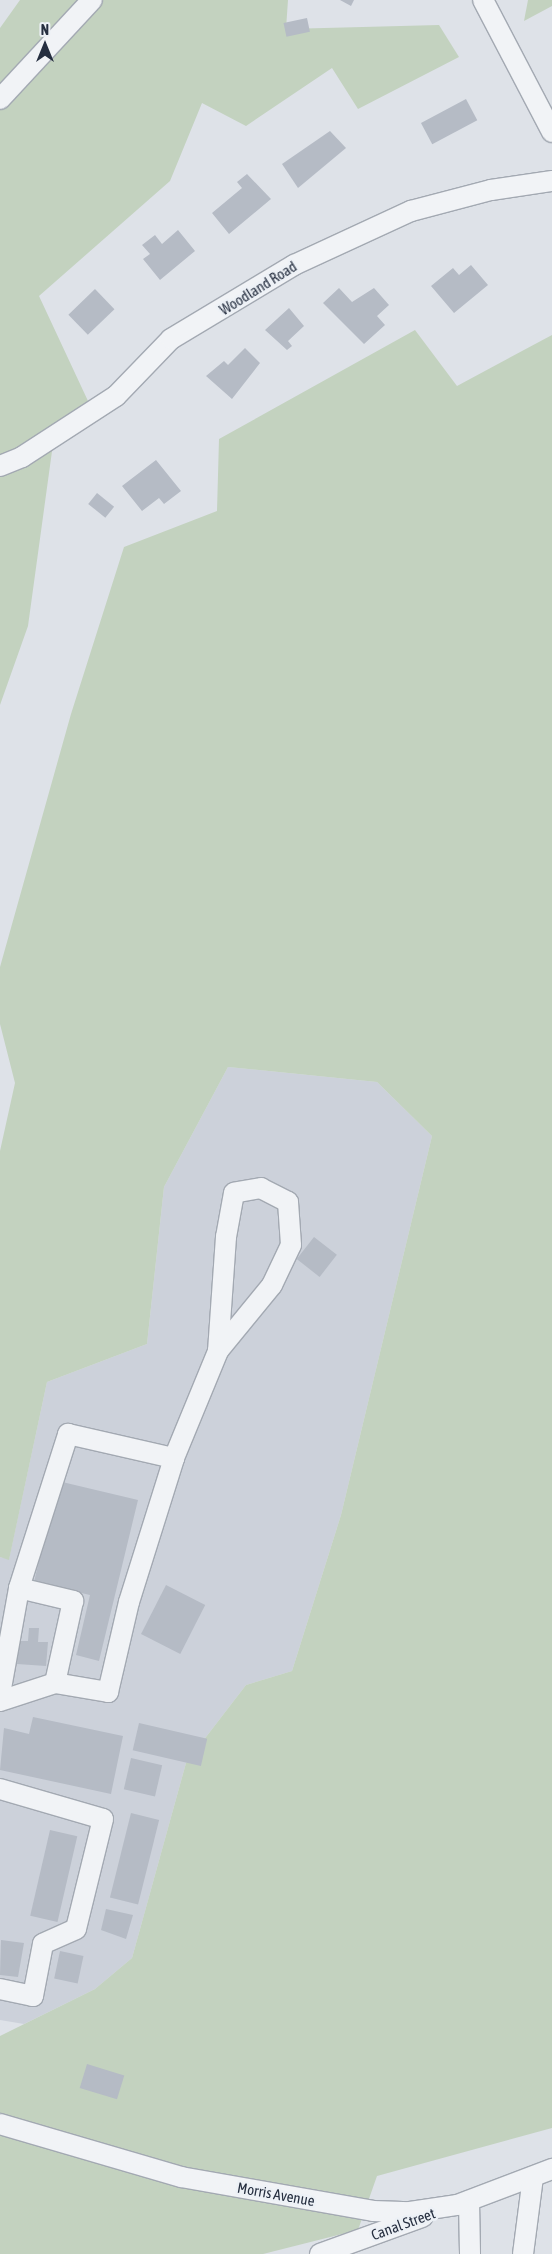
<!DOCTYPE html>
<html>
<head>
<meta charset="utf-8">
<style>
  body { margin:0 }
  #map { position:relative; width:552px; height:2254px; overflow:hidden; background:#dee2e8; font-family:"Asap Condensed",sans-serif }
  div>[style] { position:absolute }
  .built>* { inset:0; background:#ccd1da }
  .green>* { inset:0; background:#c3d2bf }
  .building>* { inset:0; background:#b5bbc5; transform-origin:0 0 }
  .roads { filter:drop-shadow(1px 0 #a3a9b2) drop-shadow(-1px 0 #a3a9b2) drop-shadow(0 1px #a3a9b2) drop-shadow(0 -1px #a3a9b2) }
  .minor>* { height:20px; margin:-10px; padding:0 10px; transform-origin:10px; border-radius:10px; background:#f1f3f6 }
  span { translate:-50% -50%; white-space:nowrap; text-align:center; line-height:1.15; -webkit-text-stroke:5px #edf1f6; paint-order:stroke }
  .street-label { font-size:15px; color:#262f40 }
  .north { position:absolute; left:20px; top:20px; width:50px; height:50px; -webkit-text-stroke:4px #edf1f6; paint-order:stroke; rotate:0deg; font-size:14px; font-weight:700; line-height:20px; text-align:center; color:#262f40 }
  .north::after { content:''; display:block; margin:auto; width:18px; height:22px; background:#262f40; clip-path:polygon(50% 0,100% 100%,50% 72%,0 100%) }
</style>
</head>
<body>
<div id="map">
  <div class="built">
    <i style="clip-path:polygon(228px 1067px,377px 1082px,432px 1136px,341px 1515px,292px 1671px,246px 1685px,186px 1763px,132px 1958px,95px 1989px,24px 2024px,0 2020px,0 1557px,9px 1559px,47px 1382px,147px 1344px,164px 1187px)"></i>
  </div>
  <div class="green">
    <i style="clip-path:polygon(20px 0,288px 0,286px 29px,439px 25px,459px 57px,358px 109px,332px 68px,246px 126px,202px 103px,170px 181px,39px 296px,95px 416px,53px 444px,28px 626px,0 705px,0 28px)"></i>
    <i style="clip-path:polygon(528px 0,552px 0,552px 6px,524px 21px)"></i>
    <i style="clip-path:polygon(415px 330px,457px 386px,552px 335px,552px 2128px,377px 2176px,358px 2230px,263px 2254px,0 2254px,0 2036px,95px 1989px,132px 1958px,186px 1763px,246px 1685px,292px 1671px,341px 1515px,432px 1136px,377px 1082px,228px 1067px,164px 1187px,147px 1344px,47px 1382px,9px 1560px,0 1557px,0 1151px,15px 1083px,0 1024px,0 967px,71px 714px,124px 547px,217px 511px,219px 439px)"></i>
  </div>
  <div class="building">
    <i style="clip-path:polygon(340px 0,354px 0,351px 6px)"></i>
    <i style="left:307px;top:18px;width:14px;height:24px;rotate:78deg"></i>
    <i style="left:466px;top:99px;width:24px;height:51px;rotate:62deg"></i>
    <i style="clip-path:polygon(330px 131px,346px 148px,298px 188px,282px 164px)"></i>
    <i style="clip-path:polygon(247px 174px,271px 199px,229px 234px,212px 213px,242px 188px,237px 182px)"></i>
    <i style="clip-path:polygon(178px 230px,195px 251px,160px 280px,143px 259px,150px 254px,142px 245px,155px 235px,162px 244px)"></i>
    <i style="clip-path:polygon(471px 265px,488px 285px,454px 313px,431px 286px,453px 268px,459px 275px)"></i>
    <i style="clip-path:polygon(339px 288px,352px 302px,374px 288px,389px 305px,377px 316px,385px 325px,364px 344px,323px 303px)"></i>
    <i style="left:95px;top:289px;width:28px;height:37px;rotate:46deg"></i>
    <i style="clip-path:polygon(289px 308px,304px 326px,288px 341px,292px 346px,287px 350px,265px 330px)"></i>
    <i style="clip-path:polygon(245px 348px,260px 363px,232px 399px,206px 376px,224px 361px,228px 365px)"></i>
    <i style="clip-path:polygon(156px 460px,181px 491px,164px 504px,159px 498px,142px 511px,122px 486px)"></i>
    <i style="left:97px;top:493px;width:22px;height:14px;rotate:39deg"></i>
    <i style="left:314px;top:1237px;width:29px;height:28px;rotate:38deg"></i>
    <i style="clip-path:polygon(58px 1481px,138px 1500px,99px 1661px,76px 1655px,90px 1595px,34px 1582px)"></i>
    <i style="left:166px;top:1585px;width:44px;height:55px;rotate:27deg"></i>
    <i style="clip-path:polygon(29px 1628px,39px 1628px,38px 1642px,48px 1642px,46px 1666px,17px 1664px,19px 1641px,28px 1641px)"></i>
    <i style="clip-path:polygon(33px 1717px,123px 1736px,111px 1794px,0 1770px,4px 1728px,29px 1734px)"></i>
    <i style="left:139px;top:1723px;width:70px;height:28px;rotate:13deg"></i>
    <i style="left:131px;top:1758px;width:32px;height:32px;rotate:13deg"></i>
    <i style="left:131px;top:1813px;width:29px;height:87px;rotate:14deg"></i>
    <i style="left:50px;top:1830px;width:28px;height:88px;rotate:13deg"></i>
    <i style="clip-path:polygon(106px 1909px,133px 1915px,126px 1939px,101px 1930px)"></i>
    <i style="clip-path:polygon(1px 1940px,24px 1943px,18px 1977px,0 1975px)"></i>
    <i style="left:60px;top:1951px;width:24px;height:28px;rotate:12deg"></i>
    <i style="left:87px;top:2064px;width:39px;height:25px;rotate:17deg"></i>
  </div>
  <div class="roads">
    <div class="minor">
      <i style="left:483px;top:0;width:149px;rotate:62.4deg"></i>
      <i style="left:0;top:99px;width:135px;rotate:-47.1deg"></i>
      <i style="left:0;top:466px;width:24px;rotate:-22deg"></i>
      <i style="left:22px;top:457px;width:112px;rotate:-33deg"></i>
      <i style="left:116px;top:396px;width:79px;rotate:-46deg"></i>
      <i style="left:171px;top:339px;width:144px;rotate:-31deg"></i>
      <i style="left:294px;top:265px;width:129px;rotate:-24.8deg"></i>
      <i style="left:411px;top:211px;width:83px;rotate:-14.7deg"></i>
      <i style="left:491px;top:190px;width:62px;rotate:-8.4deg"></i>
      <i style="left:19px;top:1588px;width:162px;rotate:-72.3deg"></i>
      <i style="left:68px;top:1434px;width:109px;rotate:12.8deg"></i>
      <i style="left:0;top:1694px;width:108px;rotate:-79.8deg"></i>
      <i style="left:19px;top:1588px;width:56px;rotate:13.5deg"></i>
      <i style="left:73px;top:1601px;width:84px;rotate:102.4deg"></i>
      <i style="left:0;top:1701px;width:58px;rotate:-18.1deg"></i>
      <i style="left:55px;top:1683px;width:54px;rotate:9.6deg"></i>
      <i style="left:108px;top:1692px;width:92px;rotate:-76.9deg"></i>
      <i style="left:129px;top:1602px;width:151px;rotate:-72.6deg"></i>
      <i style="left:174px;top:1458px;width:116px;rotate:-67.6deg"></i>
      <i style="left:218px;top:1351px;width:85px;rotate:-50.7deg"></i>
      <i style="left:272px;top:1285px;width:44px;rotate:-64.6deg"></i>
      <i style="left:291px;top:1245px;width:43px;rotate:-94deg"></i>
      <i style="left:288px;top:1202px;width:30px;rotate:-153deg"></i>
      <i style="left:261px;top:1188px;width:27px;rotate:170deg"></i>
      <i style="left:234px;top:1193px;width:45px;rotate:100.3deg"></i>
      <i style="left:226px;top:1237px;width:114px;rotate:94deg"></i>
      <i style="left:0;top:1789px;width:107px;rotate:16.2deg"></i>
      <i style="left:103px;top:1819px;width:113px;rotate:103.8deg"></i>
      <i style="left:76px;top:1929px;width:36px;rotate:156deg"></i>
      <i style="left:43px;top:1944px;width:53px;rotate:100.9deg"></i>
      <i style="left:33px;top:1996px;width:34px;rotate:-168deg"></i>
      <i style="left:0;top:2124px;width:189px;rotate:16.3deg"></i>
      <i style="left:181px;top:2177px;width:195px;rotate:10deg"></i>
      <i style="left:373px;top:2211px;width:37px;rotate:2deg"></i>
      <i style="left:410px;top:2212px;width:48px;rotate:-8.5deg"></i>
      <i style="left:457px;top:2205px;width:102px;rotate:-20.8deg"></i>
      <i style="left:469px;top:2201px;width:53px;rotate:88.9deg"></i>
      <i style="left:320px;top:2254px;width:109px;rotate:-19.9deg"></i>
      <i style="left:523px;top:2254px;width:78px;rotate:-82.6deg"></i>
    </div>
  </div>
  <div class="street-label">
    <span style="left:258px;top:288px;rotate:-32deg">Woodland Road</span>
    <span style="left:276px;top:2194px;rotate:10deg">Morris Avenue</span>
    <span style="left:403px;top:2224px;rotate:-20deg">Canal Street</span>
  </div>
  <div class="north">N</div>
</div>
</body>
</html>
